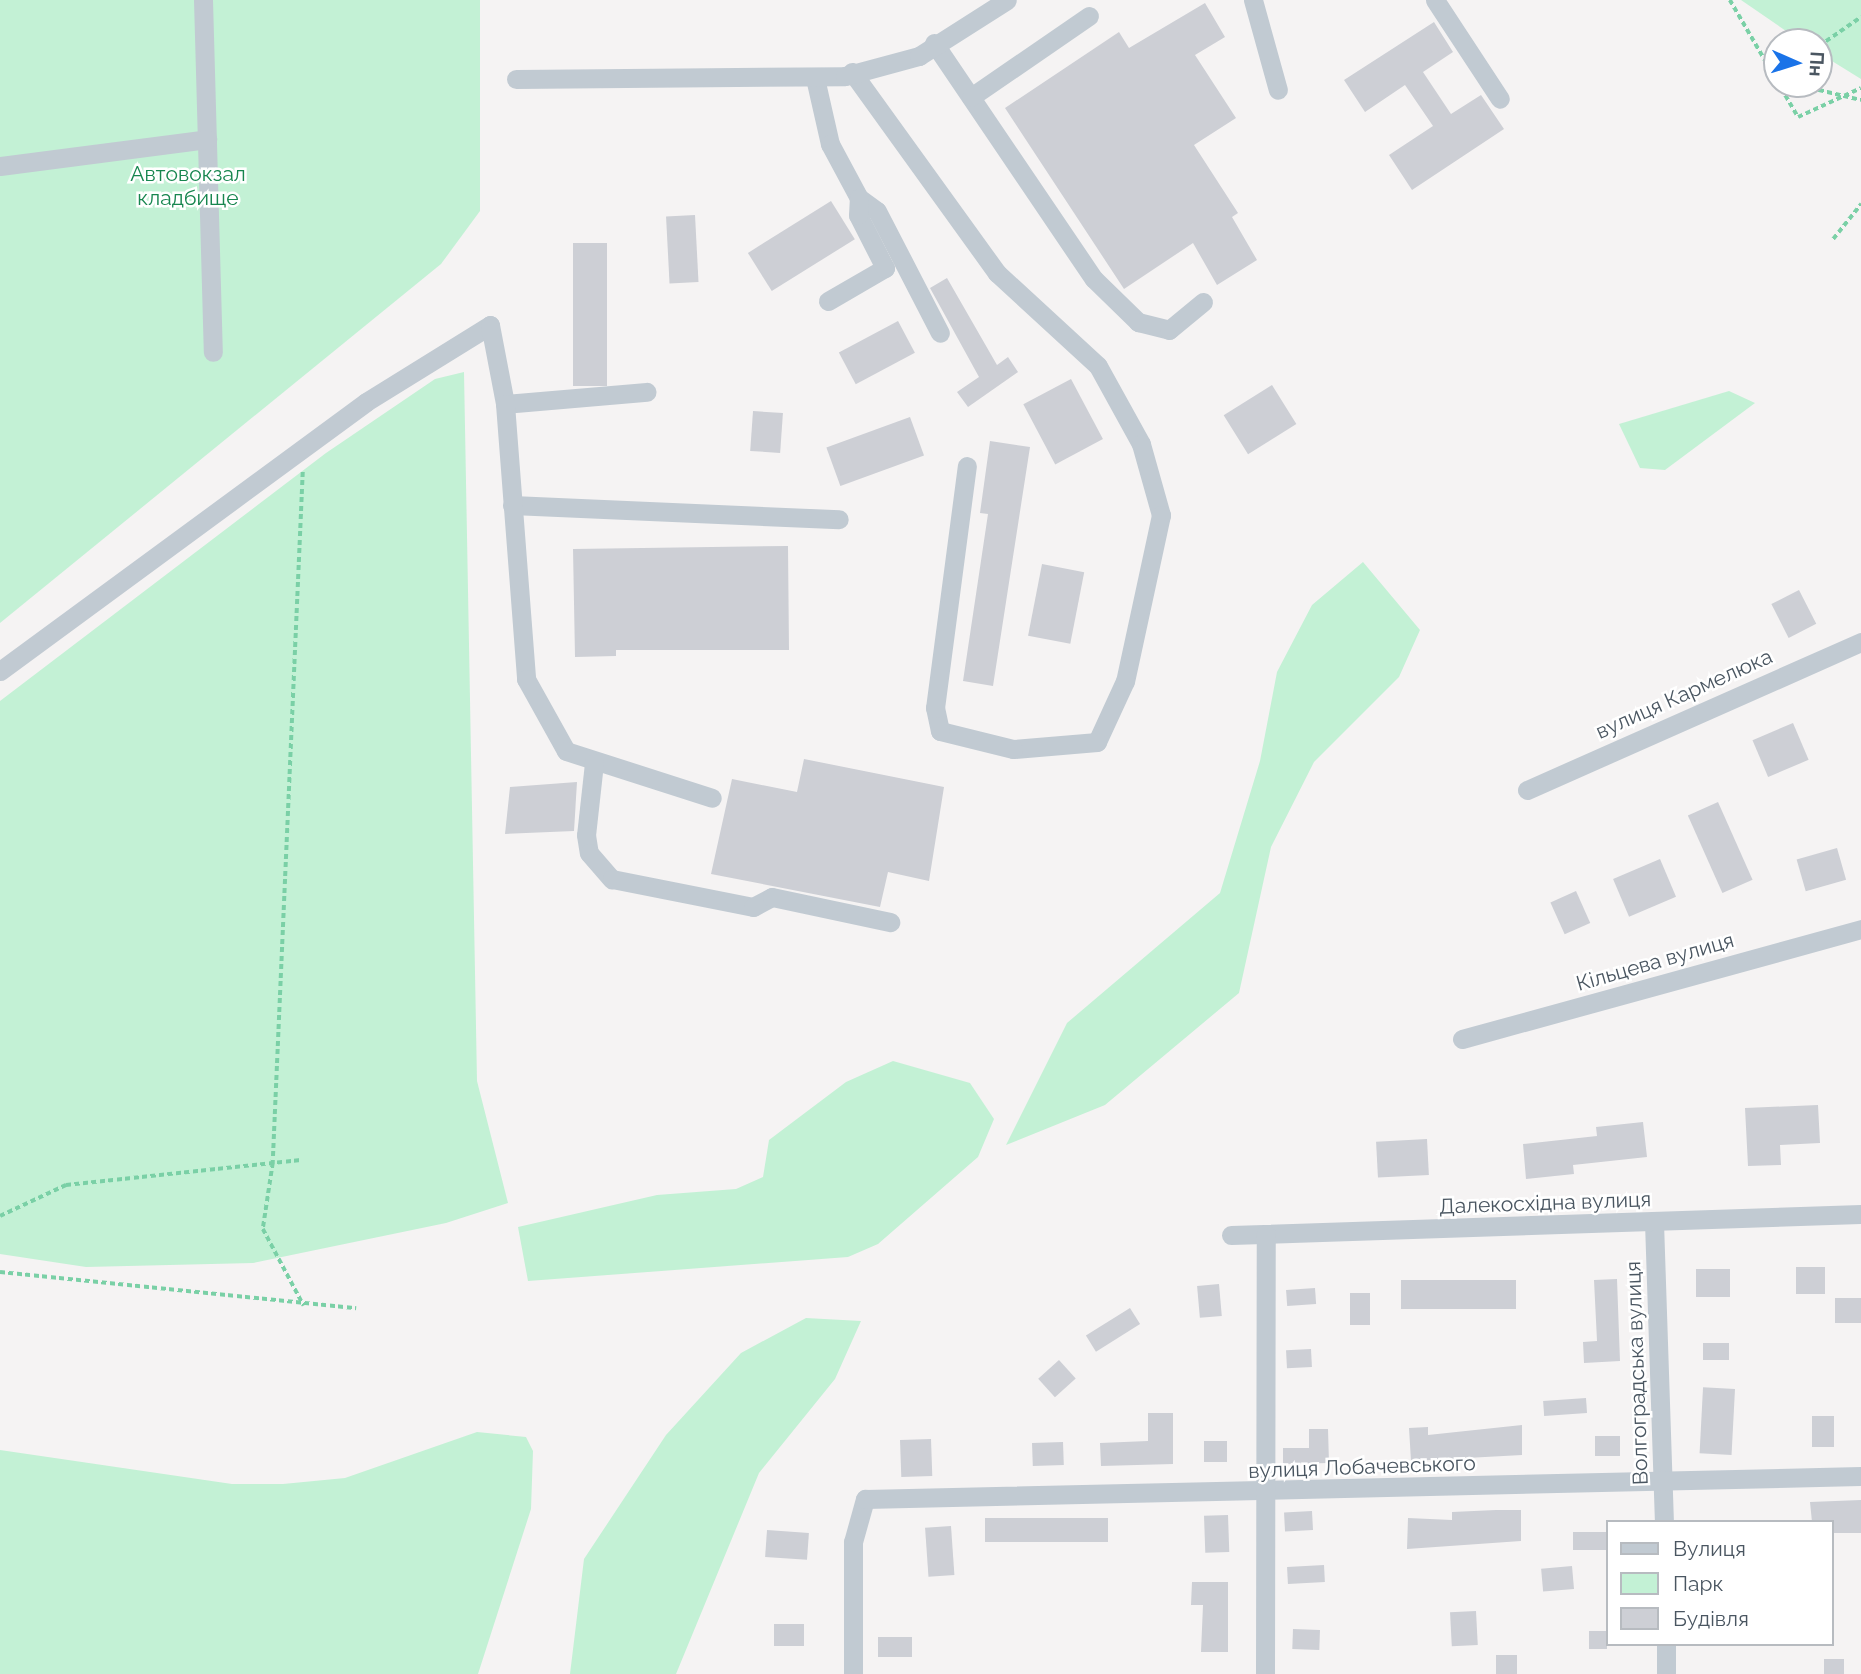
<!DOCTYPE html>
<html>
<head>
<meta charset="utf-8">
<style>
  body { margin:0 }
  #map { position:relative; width:1861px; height:1674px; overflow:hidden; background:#f5f3f3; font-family:Raleway,sans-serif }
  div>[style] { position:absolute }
  .green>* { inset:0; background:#c3f1d5 }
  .building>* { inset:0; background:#cdcfd5; transform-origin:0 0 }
  .path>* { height:3.5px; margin-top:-1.75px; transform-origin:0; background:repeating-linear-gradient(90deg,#7ad0a6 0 5px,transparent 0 8.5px) }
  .minor>* { height:19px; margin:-9.5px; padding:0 9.5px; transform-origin:9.5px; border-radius:9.5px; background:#c1cad2 }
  span { translate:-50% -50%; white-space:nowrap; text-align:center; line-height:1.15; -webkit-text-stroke:5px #fff; paint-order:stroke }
  .park-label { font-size:21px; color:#17864f }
  .street-label { font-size:21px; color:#4a5661 }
  .legend { position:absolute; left:1606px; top:1520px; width:228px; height:126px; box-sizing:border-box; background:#fff; border:2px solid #b7bbc0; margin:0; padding:9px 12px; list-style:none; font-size:21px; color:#4a5661 }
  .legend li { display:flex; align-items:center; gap:14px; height:35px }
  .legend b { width:35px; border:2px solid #b7bbc0 }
  .north { position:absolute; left:1763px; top:28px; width:70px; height:70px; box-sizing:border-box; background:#fff; border:2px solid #b7bbc0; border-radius:50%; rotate:93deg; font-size:19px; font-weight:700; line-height:28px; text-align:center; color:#4a5661 }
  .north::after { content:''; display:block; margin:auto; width:24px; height:32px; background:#1a73e8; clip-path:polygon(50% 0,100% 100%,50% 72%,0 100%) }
</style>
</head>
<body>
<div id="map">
  <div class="green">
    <i style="clip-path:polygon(0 0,480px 0,480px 211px,441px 264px,0 623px)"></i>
    <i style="clip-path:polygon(1741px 0,1861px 0,1861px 79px,1819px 53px,1819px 42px,1802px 42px)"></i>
    <i style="clip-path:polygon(464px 372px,477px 1081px,508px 1203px,446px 1223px,253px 1263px,86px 1267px,0 1254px,0 701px,326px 453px,435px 379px)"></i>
    <i style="clip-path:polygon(1729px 391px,1755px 403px,1665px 470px,1640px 468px,1619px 424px)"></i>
    <i style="clip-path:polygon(1363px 562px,1420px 630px,1399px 677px,1314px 762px,1271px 847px,1239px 993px,1105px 1105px,1006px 1145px,1067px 1023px,1220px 893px,1260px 761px,1277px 672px,1312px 605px)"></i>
    <i style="clip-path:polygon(893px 1061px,970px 1083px,994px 1119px,978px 1157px,878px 1244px,848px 1257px,528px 1281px,518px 1227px,657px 1195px,736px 1189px,763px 1177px,769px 1140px,846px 1082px)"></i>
    <i style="clip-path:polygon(806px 1318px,861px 1321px,835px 1379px,759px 1473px,676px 1674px,570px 1674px,584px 1559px,666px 1435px,741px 1353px)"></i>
    <i style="clip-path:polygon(477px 1432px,526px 1437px,533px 1451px,531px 1509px,478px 1674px,0 1674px,0 1450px,232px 1484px,283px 1484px,345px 1478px)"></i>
  </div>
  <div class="building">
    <i style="clip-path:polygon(1205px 3px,1225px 37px,1195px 55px,1236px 118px,1194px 145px,1238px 213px,1232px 217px,1257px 260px,1217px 285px,1193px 243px,1124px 289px,1005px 108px,1119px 32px,1129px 48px)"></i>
    <i style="clip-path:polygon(1434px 22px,1453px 52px,1423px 72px,1451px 114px,1481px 95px,1504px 129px,1412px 190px,1389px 155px,1433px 126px,1405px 85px,1365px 112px,1344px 80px)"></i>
    <i style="left:831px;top:201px;width:45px;height:98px;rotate:58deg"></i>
    <i style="left:695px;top:215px;width:67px;height:29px;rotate:87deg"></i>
    <i style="left:573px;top:243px;width:34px;height:143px"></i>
    <i style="clip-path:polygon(947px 278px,997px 365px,1008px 357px,1018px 372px,968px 407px,957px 392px,979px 377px,930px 288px)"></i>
    <i style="left:898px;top:321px;width:36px;height:67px;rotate:62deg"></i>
    <i style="left:1071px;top:379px;width:68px;height:54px;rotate:62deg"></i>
    <i style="left:1272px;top:385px;width:46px;height:57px;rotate:58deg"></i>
    <i style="left:753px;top:411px;width:30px;height:40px;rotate:4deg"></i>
    <i style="left:910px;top:417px;width:41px;height:89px;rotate:70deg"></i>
    <i style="clip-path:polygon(990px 441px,1030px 447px,993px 686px,963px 681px,988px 514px,980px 513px)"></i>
    <i style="clip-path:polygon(788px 546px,789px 650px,616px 650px,616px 656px,575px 657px,573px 549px)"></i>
    <i style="left:1042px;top:564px;width:43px;height:73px;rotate:11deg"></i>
    <i style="left:1799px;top:590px;width:38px;height:31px;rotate:63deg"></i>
    <i style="left:1793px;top:723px;width:40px;height:44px;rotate:67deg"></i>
    <i style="clip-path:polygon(804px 759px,944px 787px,929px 881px,888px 872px,880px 907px,711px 874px,732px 779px,797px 792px)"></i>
    <i style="clip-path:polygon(577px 782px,574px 831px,505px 834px,510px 787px)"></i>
    <i style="left:1718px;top:802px;width:85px;height:33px;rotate:66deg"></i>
    <i style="left:1837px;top:848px;width:33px;height:42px;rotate:74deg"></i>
    <i style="left:1660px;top:859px;width:41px;height:51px;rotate:67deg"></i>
    <i style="left:1576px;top:891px;width:35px;height:28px;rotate:66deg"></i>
    <i style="clip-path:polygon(1818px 1105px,1820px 1143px,1780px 1145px,1781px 1165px,1748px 1166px,1745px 1108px)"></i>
    <i style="clip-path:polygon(1643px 1122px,1647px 1157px,1573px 1165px,1574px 1174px,1526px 1179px,1523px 1144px,1597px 1136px,1596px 1127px)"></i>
    <i style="left:1427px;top:1139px;width:36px;height:51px;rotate:87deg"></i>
    <i style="left:1825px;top:1267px;width:27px;height:29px;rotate:90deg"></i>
    <i style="left:1696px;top:1269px;width:34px;height:28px"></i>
    <i style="clip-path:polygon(1617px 1279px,1620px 1361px,1584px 1363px,1583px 1342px,1597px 1341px,1594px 1280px)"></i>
    <i style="left:1516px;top:1280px;width:29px;height:115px;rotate:90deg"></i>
    <i style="left:1219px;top:1284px;width:32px;height:22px;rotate:85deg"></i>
    <i style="left:1315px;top:1288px;width:16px;height:29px;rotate:86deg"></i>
    <i style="left:1350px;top:1293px;width:20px;height:32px"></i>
    <i style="left:1835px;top:1298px;width:26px;height:25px"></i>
    <i style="left:1130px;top:1308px;width:19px;height:52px;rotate:58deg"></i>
    <i style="left:1703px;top:1343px;width:26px;height:17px"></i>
    <i style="left:1311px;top:1349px;width:18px;height:25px;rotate:87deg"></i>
    <i style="left:1059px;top:1360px;width:25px;height:28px;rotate:48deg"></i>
    <i style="left:1735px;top:1389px;width:66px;height:32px;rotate:93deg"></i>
    <i style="left:1586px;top:1398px;width:15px;height:43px;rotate:86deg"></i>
    <i style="clip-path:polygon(1148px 1413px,1173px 1413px,1173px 1464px,1101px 1466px,1100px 1443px,1148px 1441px)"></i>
    <i style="left:1812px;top:1416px;width:22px;height:31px"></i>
    <i style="clip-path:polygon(1522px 1425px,1522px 1455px,1411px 1461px,1409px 1428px,1428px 1427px,1428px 1435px)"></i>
    <i style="clip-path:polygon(1309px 1429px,1328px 1429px,1329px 1463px,1283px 1464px,1283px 1448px,1309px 1448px)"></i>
    <i style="left:1595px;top:1436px;width:25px;height:20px"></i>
    <i style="left:931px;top:1439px;width:37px;height:31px;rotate:88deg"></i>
    <i style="left:1204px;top:1441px;width:23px;height:21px"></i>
    <i style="left:1063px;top:1442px;width:23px;height:31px;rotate:88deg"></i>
    <i style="clip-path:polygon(1861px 1500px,1861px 1533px,1831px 1533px,1831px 1522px,1812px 1522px,1810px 1502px)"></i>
    <i style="clip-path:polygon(1496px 1510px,1521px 1510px,1521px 1541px,1407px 1549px,1408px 1518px,1452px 1520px,1452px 1512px)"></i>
    <i style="left:1312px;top:1511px;width:19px;height:28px;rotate:87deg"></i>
    <i style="left:1228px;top:1515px;width:37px;height:24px;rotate:88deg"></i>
    <i style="left:1108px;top:1518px;width:24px;height:123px;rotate:90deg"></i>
    <i style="left:951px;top:1526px;width:49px;height:26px;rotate:86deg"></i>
    <i style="left:767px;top:1530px;width:42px;height:27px;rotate:4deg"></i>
    <i style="left:1573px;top:1532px;width:34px;height:18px"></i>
    <i style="left:1324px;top:1565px;width:17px;height:37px;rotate:87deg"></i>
    <i style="left:1572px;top:1566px;width:23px;height:31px;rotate:85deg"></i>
    <i style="clip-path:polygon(1192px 1582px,1228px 1582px,1228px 1652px,1201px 1652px,1203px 1605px,1191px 1605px)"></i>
    <i style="left:1476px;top:1611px;width:34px;height:26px;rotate:87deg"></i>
    <i style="left:804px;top:1624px;width:22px;height:30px;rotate:90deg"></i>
    <i style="left:1293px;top:1629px;width:27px;height:20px;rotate:2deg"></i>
    <i style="left:1607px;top:1631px;width:18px;height:18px;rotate:90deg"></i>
    <i style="left:878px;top:1637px;width:34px;height:20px"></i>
    <i style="left:1496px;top:1655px;width:21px;height:19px"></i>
    <i style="left:1824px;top:1659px;width:20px;height:15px"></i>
  </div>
  <div class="path">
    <i style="left:1730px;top:0;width:135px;rotate:59.8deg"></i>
    <i style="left:1798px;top:117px;width:69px;rotate:-24.7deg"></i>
    <i style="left:1819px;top:46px;width:51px;rotate:-34.6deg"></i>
    <i style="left:1794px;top:84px;width:69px;rotate:13.4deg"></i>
    <i style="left:1833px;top:239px;width:45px;rotate:-51.3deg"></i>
    <i style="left:303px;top:472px;width:692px;rotate:92.49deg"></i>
    <i style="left:273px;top:1163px;width:67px;rotate:98.6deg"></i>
    <i style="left:263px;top:1229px;width:87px;rotate:62deg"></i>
    <i style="left:0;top:1216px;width:73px;rotate:-25.2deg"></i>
    <i style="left:66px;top:1185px;width:236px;rotate:-6.1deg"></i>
    <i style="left:0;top:1272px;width:358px;rotate:5.8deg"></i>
  </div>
  <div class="minor">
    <i style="left:203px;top:0;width:352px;rotate:88.4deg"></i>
    <i style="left:1253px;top:0;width:93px;rotate:74.5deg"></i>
    <i style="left:1435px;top:0;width:118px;rotate:56.7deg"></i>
    <i style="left:934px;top:43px;width:285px;rotate:55.9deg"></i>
    <i style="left:1094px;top:279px;width:62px;rotate:44.3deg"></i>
    <i style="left:1138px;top:322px;width:32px;rotate:14deg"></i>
    <i style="left:1169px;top:330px;width:44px;rotate:-39.5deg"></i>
    <i style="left:852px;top:72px;width:248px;rotate:54.2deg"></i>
    <i style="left:997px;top:273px;width:137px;rotate:42.6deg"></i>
    <i style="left:1098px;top:366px;width:89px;rotate:61.1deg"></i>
    <i style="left:1141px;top:444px;width:74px;rotate:74.3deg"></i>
    <i style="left:1161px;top:515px;width:170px;rotate:102.2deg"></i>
    <i style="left:1125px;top:681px;width:67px;rotate:114.7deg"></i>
    <i style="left:1097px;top:742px;width:84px;rotate:175.2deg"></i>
    <i style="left:1013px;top:749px;width:75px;rotate:-166.1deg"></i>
    <i style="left:940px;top:731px;width:24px;rotate:-102deg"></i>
    <i style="left:935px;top:708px;width:244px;rotate:-82.5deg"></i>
    <i style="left:815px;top:78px;width:68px;rotate:77.2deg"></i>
    <i style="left:830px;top:144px;width:61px;rotate:61.8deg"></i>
    <i style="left:859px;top:198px;width:22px;rotate:36deg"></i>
    <i style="left:877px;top:211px;width:137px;rotate:62.7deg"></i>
    <i style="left:516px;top:79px;width:329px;rotate:-0.5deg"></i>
    <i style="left:845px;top:76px;width:77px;rotate:-15.1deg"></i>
    <i style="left:919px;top:56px;width:104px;rotate:-32.5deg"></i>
    <i style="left:971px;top:97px;width:143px;rotate:-34.5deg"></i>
    <i style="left:0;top:166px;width:209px;rotate:-7.4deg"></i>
    <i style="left:828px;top:301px;width:66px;rotate:-30.1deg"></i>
    <i style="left:885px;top:268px;width:59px;rotate:-117deg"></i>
    <i style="left:858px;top:215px;width:17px;rotate:-87deg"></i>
    <i style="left:505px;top:404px;width:142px;rotate:-4.9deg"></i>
    <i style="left:512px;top:505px;width:327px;rotate:2.5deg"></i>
    <i style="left:0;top:671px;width:454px;rotate:-36.3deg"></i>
    <i style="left:366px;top:402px;width:146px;rotate:-31.8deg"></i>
    <i style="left:490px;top:325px;width:80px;rotate:79.2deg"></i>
    <i style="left:505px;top:404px;width:276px;rotate:85.6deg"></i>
    <i style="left:526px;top:679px;width:82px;rotate:60.9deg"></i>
    <i style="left:566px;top:751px;width:153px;rotate:17.8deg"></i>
    <i style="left:594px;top:763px;width:72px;rotate:96.3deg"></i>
    <i style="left:586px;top:835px;width:18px;rotate:81deg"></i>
    <i style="left:589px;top:853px;width:35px;rotate:49deg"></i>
    <i style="left:612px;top:879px;width:144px;rotate:11.2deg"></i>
    <i style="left:753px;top:907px;width:21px;rotate:-28deg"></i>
    <i style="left:772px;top:897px;width:121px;rotate:12deg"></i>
    <i style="left:1527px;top:790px;width:365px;rotate:-23.9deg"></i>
    <i style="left:1462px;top:1039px;width:414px;rotate:-15.4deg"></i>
    <i style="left:1654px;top:1222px;width:300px;rotate:88.1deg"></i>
    <i style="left:1231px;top:1235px;width:630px;rotate:-1.91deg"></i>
    <i style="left:1666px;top:1644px;width:30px;rotate:90deg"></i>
    <i style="left:853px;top:1674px;width:132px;rotate:-90deg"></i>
    <i style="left:853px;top:1542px;width:45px;rotate:-74.4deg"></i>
    <i style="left:865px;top:1499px;width:996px;rotate:-1.32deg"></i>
    <i style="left:1265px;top:1674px;width:440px;rotate:-89.9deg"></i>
  </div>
  <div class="park-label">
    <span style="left:188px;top:186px">Автовокзал<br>кладбище</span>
  </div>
  <div class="street-label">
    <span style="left:1684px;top:694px;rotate:-24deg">вулиця Кармелюка</span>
    <span style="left:1655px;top:962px;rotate:-16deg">Кільцева вулиця</span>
    <span style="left:1545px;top:1203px;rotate:-2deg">Далекосхідна вулиця</span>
    <span style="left:1637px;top:1373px;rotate:-92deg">Волгоградська вулиця</span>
    <span style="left:1362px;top:1467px;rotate:-2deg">вулиця Лобачевського</span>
  </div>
  <ul class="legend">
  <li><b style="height:9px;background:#c1cad2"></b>Вулиця</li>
  <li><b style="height:19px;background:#c3f1d5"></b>Парк</li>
  <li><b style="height:19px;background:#cdcfd5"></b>Будівля</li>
  </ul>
  <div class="north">Пн</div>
</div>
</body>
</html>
